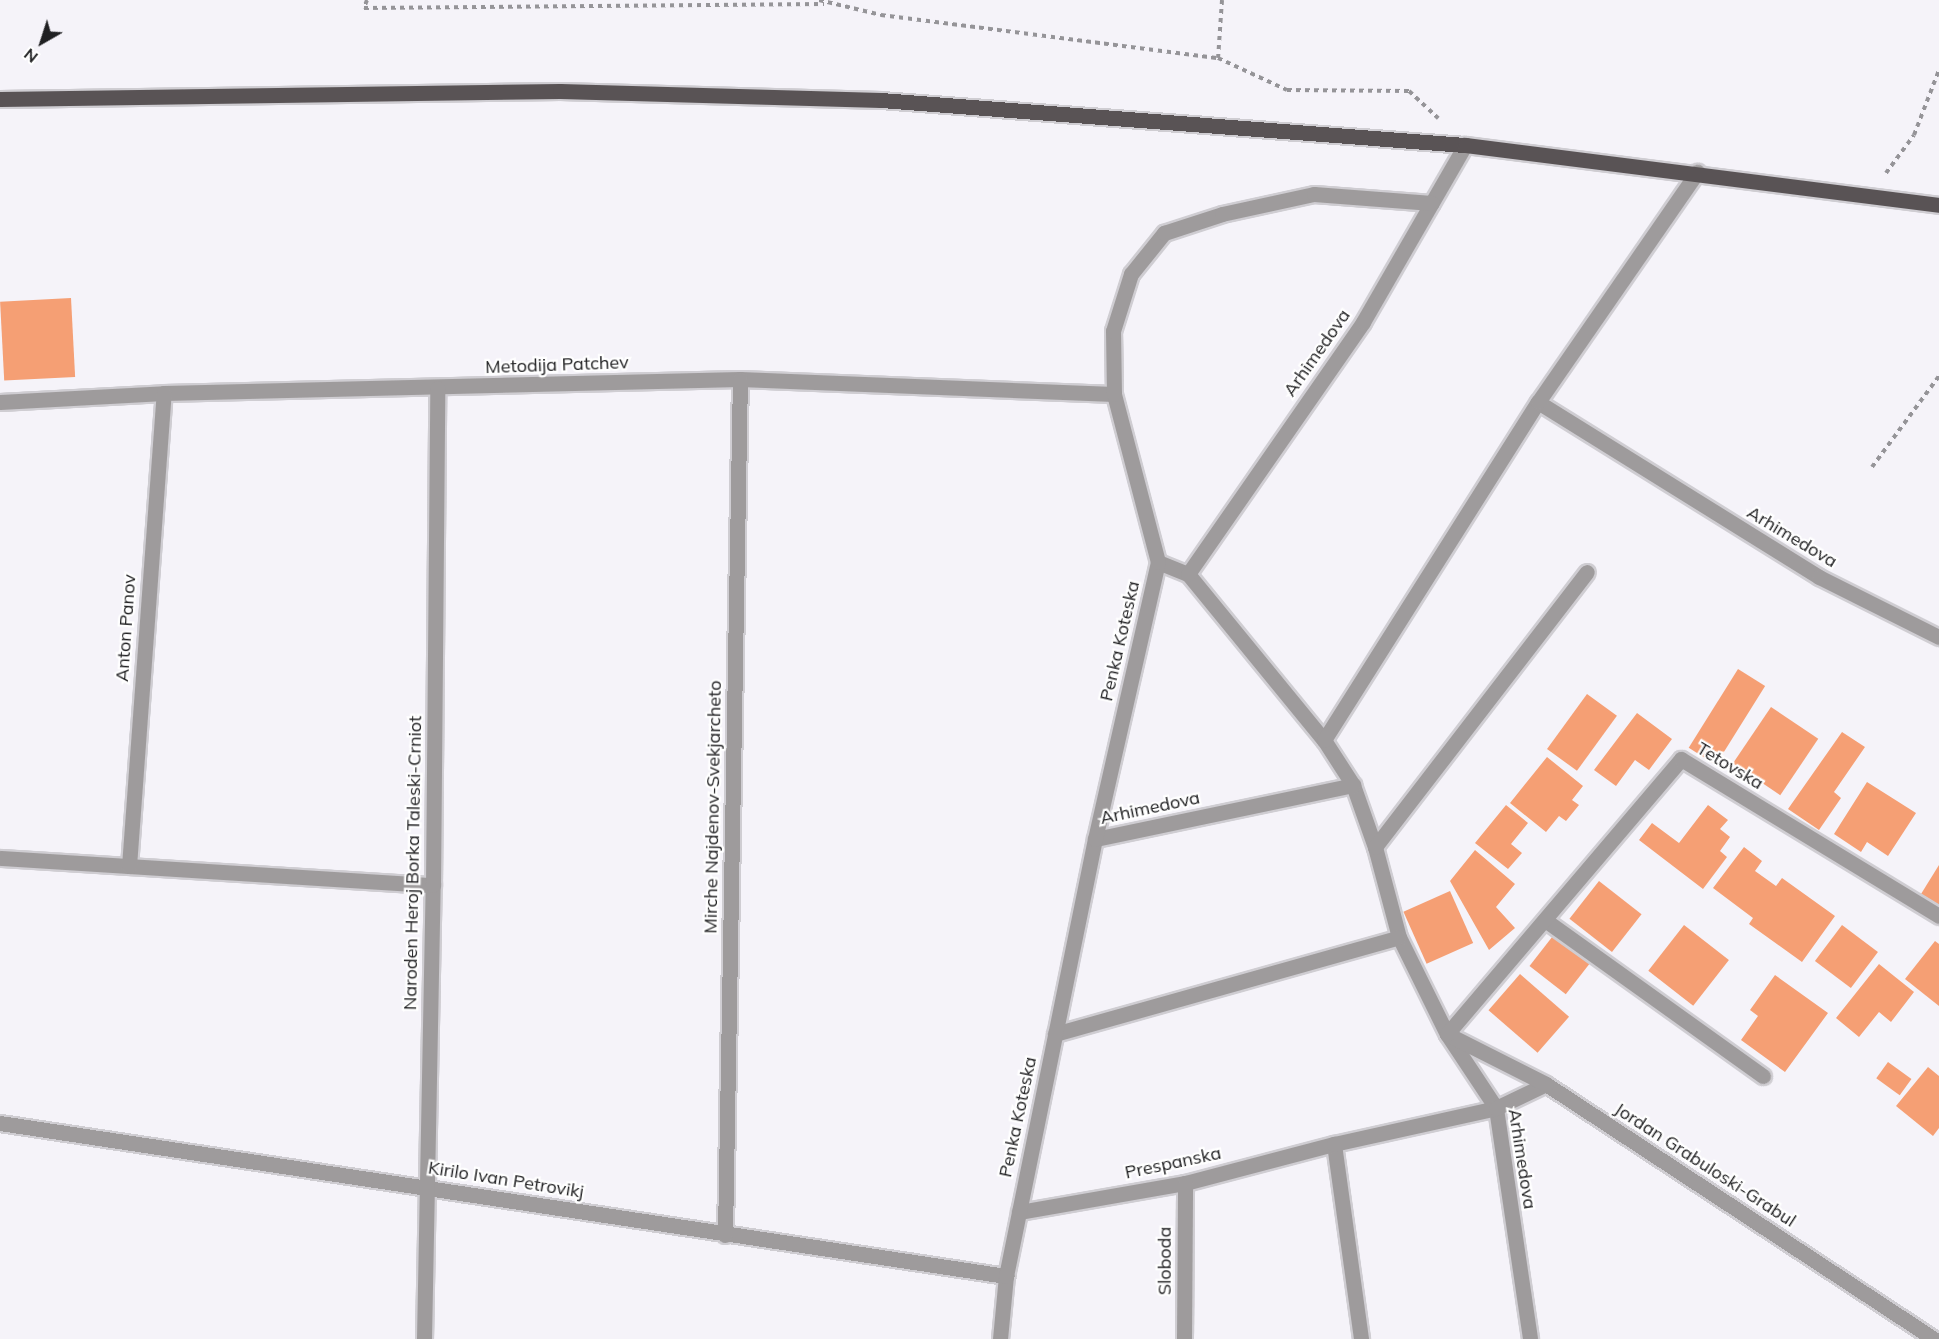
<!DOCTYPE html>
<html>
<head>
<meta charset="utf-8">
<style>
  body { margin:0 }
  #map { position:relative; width:1939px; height:1339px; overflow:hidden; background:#f5f3f9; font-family:Mulish,sans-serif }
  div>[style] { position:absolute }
  .building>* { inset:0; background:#f59f74; transform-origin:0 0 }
  .path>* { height:4px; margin-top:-2px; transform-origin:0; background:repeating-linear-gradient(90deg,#959498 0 4.5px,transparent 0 9px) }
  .roads { filter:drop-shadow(2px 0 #cfcdd2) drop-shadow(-2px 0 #cfcdd2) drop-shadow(0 2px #cfcdd2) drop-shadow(0 -2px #cfcdd2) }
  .street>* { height:15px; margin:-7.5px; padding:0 7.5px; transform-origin:7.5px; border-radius:7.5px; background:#9e9b9c }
  .primary>* { height:15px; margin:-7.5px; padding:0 7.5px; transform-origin:7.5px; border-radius:7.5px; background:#595355 }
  span { translate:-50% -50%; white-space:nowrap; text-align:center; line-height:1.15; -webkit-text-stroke:4.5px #fff; paint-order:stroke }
  .street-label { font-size:18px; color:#202022 }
  .north { position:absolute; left:12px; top:12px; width:60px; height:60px; -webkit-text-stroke:4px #fff; paint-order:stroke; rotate:219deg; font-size:16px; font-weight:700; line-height:24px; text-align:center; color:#202022 }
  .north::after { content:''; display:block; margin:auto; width:21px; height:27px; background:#202022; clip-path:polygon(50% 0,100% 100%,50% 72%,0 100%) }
</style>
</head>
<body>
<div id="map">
  <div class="building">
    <i style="left:71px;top:298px;width:79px;height:71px;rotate:87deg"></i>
    <i style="left:1738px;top:669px;width:32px;height:93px;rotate:32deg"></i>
    <i style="left:1587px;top:694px;width:37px;height:68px;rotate:36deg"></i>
    <i style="left:1771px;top:707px;width:57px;height:68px;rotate:34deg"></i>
    <i style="clip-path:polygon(1637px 713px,1672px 739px,1649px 770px,1635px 760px,1616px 786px,1594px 770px)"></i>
    <i style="clip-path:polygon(1842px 732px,1865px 747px,1834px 792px,1841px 798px,1819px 830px,1788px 809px)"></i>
    <i style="clip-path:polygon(1547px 757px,1583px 786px,1572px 800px,1579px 805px,1566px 821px,1559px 816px,1546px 832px,1510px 803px)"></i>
    <i style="clip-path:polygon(1867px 782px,1916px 813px,1888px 856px,1867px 842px,1861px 852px,1834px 834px)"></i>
    <i style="clip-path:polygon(1506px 805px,1528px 823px,1511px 844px,1522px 853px,1508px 869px,1475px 843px)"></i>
    <i style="clip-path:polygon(1708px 805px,1728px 820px,1720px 829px,1730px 837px,1720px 851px,1727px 857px,1703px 889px,1639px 840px,1652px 823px,1679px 843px)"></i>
    <i style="clip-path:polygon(1744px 847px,1762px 861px,1755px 871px,1776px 886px,1782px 878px,1835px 916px,1802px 962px,1749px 924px,1753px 918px,1713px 888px)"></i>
    <i style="clip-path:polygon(1475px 850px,1515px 884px,1496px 907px,1515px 928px,1489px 950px,1450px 881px)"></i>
    <i style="clip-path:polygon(1939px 865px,1939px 905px,1921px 894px)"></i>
    <i style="left:1599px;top:881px;width:54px;height:48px;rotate:38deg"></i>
    <i style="left:1450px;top:891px;width:57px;height:51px;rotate:66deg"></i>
    <i style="left:1684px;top:925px;width:57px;height:58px;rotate:38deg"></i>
    <i style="left:1842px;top:925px;width:45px;height:45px;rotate:37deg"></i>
    <i style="left:1556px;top:932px;width:46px;height:43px;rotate:38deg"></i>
    <i style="clip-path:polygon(1935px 941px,1939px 944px,1939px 1006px,1905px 979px)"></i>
    <i style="clip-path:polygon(1879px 964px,1914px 992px,1891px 1022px,1879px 1012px,1859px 1037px,1836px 1018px)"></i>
    <i style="left:1520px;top:974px;width:65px;height:48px;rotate:41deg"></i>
    <i style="clip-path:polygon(1775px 975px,1828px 1013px,1785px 1072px,1741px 1040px,1758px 1016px,1750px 1010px)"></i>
    <i style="left:1888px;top:1062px;width:29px;height:20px;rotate:36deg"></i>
    <i style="clip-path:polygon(1928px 1067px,1939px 1076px,1939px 1128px,1933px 1136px,1896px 1106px)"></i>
  </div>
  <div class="path">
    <i style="left:367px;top:0;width:9px;rotate:111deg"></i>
    <i style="left:364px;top:8px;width:460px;rotate:-0.5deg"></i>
    <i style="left:819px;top:0;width:64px;rotate:13.6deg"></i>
    <i style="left:881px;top:15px;width:340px;rotate:7.3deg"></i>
    <i style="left:1222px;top:0;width:58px;rotate:93.9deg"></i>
    <i style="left:1218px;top:58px;width:76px;rotate:24.9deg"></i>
    <i style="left:1287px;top:90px;width:122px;rotate:0.5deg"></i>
    <i style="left:1409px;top:91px;width:40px;rotate:43deg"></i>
    <i style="left:1886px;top:173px;width:47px;rotate:-53.6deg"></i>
    <i style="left:1914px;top:135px;width:70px;rotate:-69deg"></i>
    <i style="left:1872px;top:467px;width:113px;rotate:-53.6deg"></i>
  </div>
  <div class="roads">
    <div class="street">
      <i style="left:0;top:402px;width:164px;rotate:-3.1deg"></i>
      <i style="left:164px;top:393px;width:576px;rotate:-1.39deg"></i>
      <i style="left:740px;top:379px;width:374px;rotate:2.3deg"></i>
      <i style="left:1538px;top:402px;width:331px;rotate:31.9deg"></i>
      <i style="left:1819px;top:577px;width:134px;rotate:26.6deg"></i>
      <i style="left:1158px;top:562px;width:32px;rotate:22deg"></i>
      <i style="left:1188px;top:574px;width:215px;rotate:50.7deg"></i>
      <i style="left:1324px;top:740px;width:54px;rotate:57.2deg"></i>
      <i style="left:1353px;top:785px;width:66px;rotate:70.5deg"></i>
      <i style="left:1375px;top:847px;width:93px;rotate:75.1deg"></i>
      <i style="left:1399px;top:937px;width:108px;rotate:63.7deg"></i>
      <i style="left:1447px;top:1034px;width:89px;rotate:56.5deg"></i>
      <i style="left:1496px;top:1108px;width:233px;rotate:81.6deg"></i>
      <i style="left:1188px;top:574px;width:307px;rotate:-55.2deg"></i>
      <i style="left:1363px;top:322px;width:204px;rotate:-60deg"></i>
      <i style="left:1324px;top:740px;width:400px;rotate:-57.7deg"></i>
      <i style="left:1538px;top:402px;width:280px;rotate:-55.3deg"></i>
      <i style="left:1095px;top:839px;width:264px;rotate:-11.8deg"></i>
      <i style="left:1375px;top:847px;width:347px;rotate:-52.4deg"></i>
      <i style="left:0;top:858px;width:434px;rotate:3.6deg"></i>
      <i style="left:129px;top:866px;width:474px;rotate:-85.8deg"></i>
      <i style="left:1545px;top:920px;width:268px;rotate:35.6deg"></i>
      <i style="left:1055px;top:1034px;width:357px;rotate:-15.7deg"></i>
      <i style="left:0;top:1123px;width:1018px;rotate:8.65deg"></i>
      <i style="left:1334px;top:1144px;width:197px;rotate:82.1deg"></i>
      <i style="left:1019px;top:1212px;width:169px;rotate:-9.9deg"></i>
      <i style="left:1185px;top:1183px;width:154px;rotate:-14.7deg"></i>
      <i style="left:1334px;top:1144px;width:166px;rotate:-12.5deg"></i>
      <i style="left:1496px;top:1108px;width:55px;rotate:-25.6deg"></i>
      <i style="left:725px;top:1235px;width:856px;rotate:-89deg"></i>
      <i style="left:424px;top:1339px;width:454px;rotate:-88.9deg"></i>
      <i style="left:433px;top:885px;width:497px;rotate:-89.5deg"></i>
      <i style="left:1000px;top:1339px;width:63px;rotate:-84.6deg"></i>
      <i style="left:1006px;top:1276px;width:446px;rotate:-78.5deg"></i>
      <i style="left:1095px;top:839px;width:284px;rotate:-77.2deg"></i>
      <i style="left:1158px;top:562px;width:174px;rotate:-104.7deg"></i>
      <i style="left:1114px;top:394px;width:63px;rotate:-90.9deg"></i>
      <i style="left:1113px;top:331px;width:60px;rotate:-72.5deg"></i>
      <i style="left:1131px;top:274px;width:53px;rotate:-51.2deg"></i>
      <i style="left:1164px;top:233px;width:61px;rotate:-18.1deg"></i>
      <i style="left:1222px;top:214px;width:94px;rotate:-12.3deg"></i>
      <i style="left:1314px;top:194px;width:118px;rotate:4.4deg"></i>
      <i style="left:1184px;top:1339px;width:156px;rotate:-89.6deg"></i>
      <i style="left:1934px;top:1339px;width:464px;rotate:-146.7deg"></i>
      <i style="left:1546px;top:1084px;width:111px;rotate:-153.2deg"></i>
      <i style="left:1447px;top:1034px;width:361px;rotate:-49.6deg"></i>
      <i style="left:1681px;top:759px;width:302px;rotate:31.3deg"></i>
    </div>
    <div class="primary">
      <i style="left:0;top:99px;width:560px;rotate:-0.82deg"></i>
      <i style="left:560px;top:91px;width:321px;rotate:1.6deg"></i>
      <i style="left:881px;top:100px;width:586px;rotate:4.41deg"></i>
      <i style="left:1465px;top:145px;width:478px;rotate:7.2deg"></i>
    </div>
  </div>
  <div class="street-label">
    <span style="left:1317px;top:353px;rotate:-55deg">Arhimedova</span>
    <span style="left:557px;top:365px;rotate:-2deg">Metodija Patchev</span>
    <span style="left:1792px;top:537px;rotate:31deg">Arhimedova</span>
    <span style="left:126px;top:628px;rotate:-86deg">Anton Panov</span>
    <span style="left:1120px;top:641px;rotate:-77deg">Penka Koteska</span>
    <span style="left:1730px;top:766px;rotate:31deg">Tetovska</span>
    <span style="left:713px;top:807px;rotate:-89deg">Mirche Najdenov-Svekjarcheto</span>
    <span style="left:1150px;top:808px;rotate:-12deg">Arhimedova</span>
    <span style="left:413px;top:863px;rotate:-89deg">Naroden Heroj Borka Taleski-Crniot</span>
    <span style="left:1018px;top:1117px;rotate:-78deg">Penka Koteska</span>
    <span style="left:1522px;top:1159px;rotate:81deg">Arhimedova</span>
    <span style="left:1173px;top:1163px;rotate:-12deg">Prespanska</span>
    <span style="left:1705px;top:1165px;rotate:33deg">Jordan Grabuloski-Grabul</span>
    <span style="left:506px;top:1180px;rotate:9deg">Kirilo Ivan Petrovikj</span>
    <span style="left:1165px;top:1261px;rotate:-90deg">Sloboda</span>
  </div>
  <div class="north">N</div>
</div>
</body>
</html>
